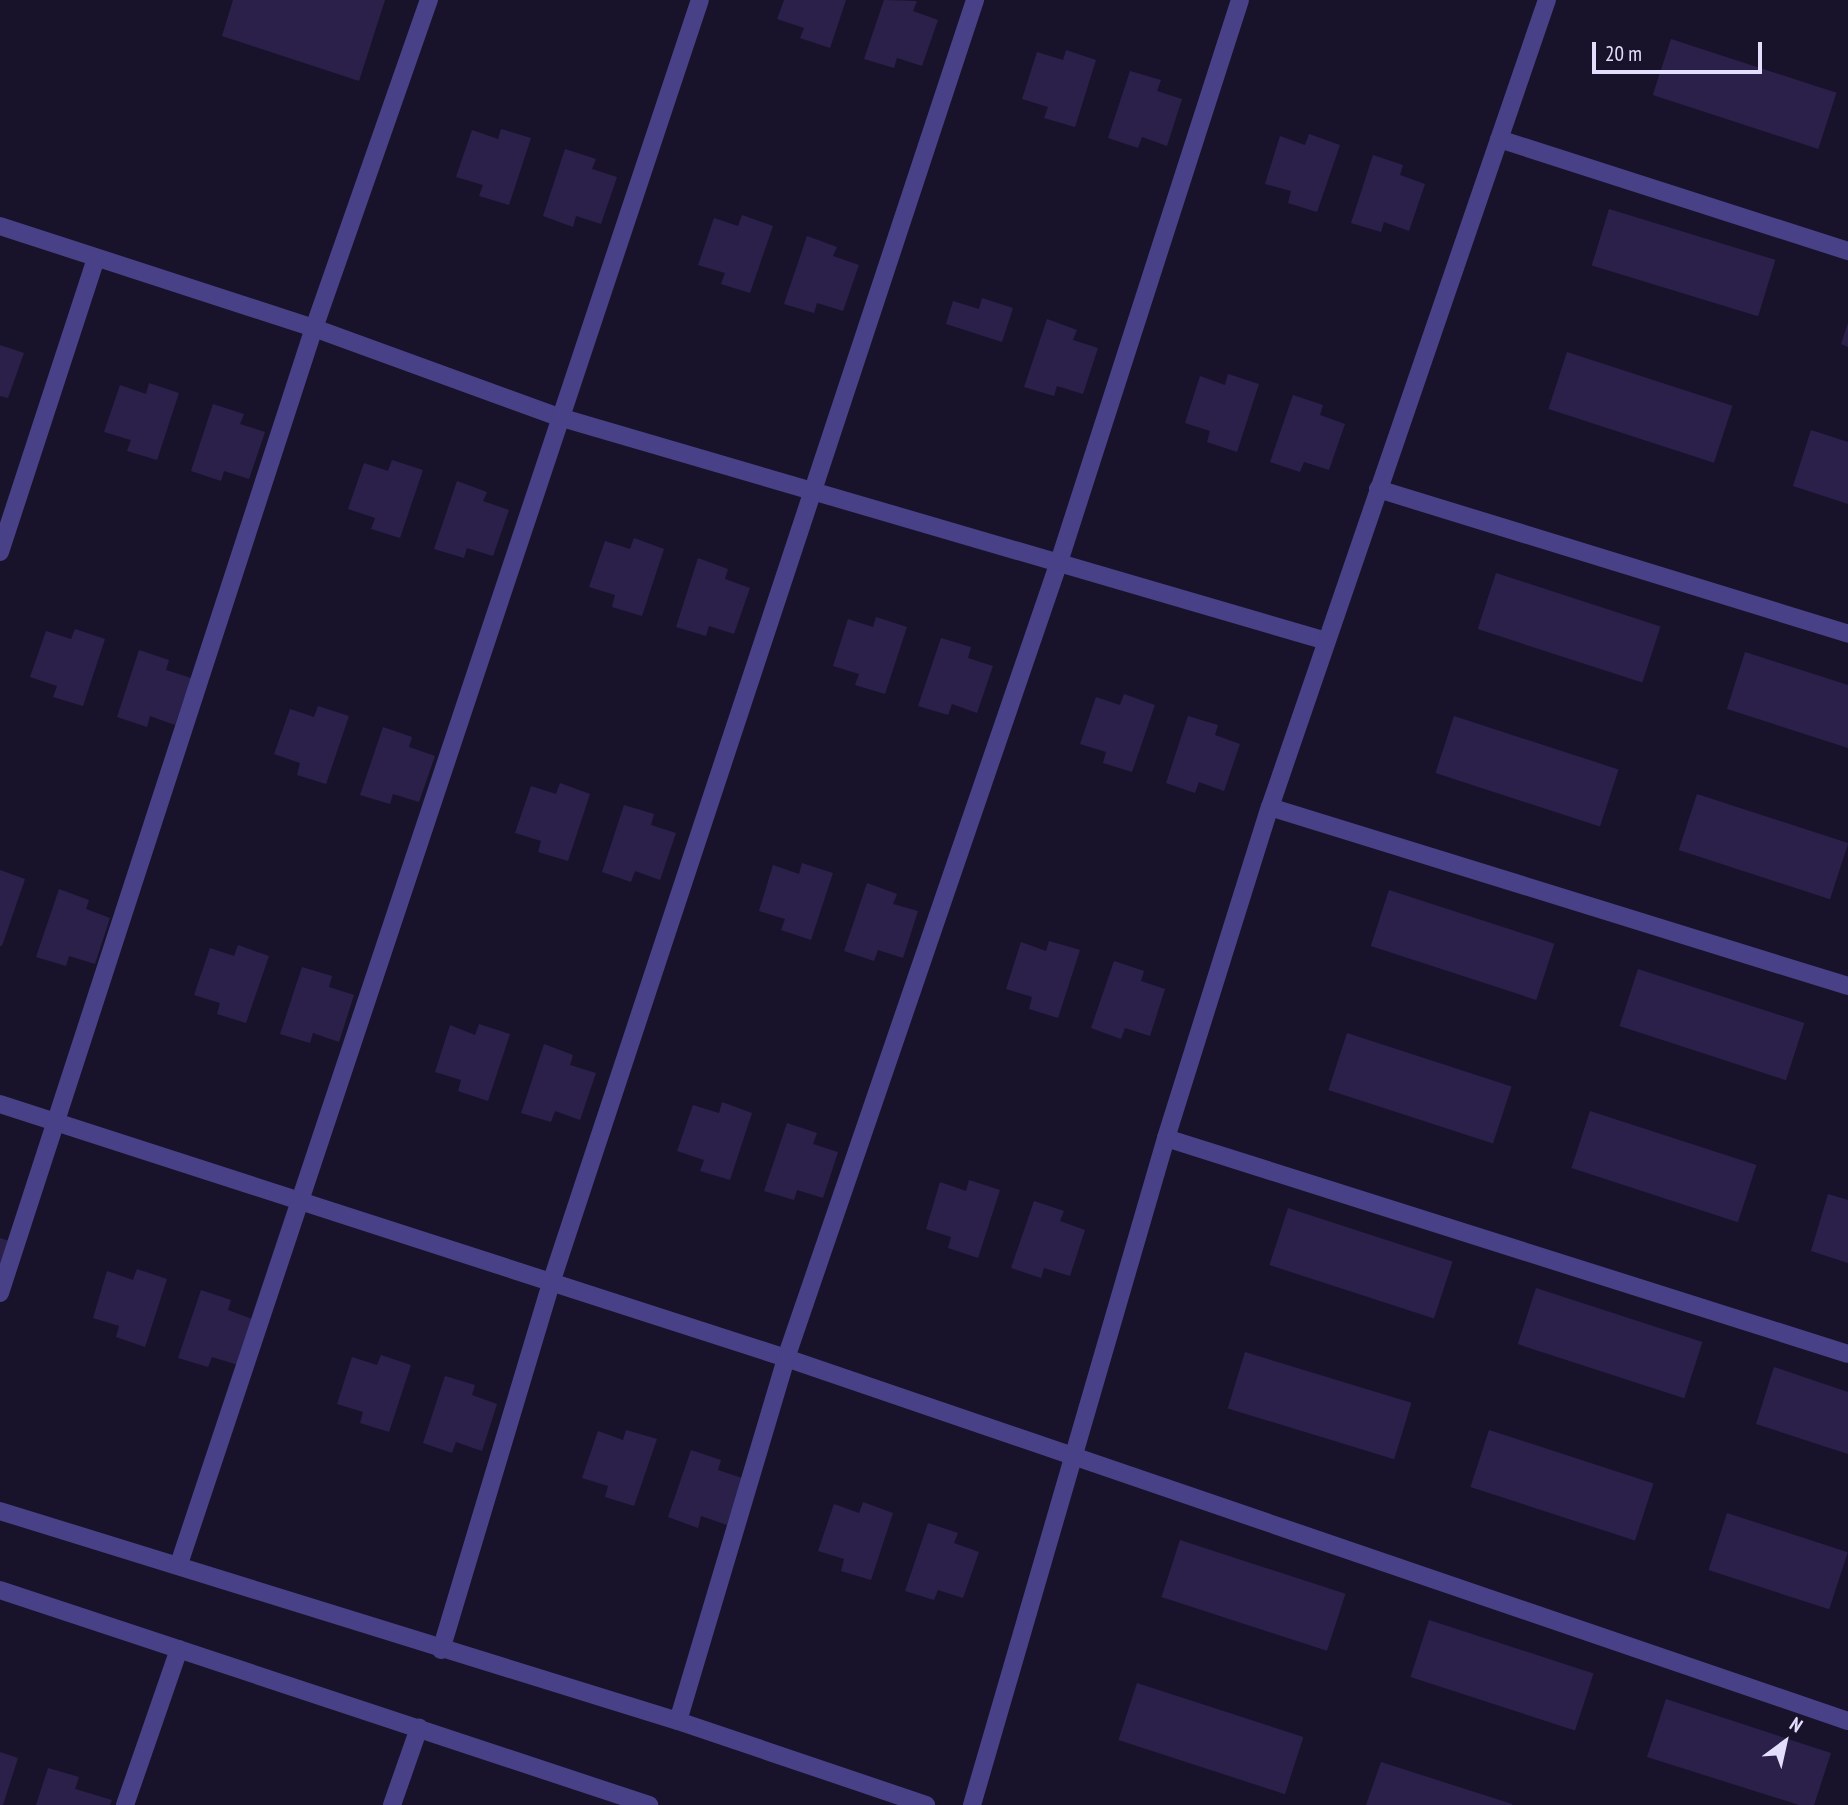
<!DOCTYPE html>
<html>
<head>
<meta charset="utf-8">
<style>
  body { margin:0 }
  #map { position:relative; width:1848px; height:1805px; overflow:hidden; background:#18132b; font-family:"PT Sans Narrow",sans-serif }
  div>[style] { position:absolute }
  .building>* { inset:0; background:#2b204a; transform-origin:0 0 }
  .minor>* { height:18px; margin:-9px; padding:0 9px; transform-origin:9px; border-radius:9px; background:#484187 }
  span { translate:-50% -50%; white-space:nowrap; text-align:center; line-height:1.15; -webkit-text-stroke:5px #18132b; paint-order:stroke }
  .north { position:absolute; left:1750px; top:1707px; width:70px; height:70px; -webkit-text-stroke:5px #18132b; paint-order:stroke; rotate:33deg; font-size:19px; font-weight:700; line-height:28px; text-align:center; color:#e4defd }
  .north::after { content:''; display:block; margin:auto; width:24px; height:32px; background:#e4defd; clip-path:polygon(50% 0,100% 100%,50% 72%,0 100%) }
  .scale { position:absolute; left:1592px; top:42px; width:170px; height:32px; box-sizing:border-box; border:4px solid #e4defd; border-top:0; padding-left:9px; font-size:21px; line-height:24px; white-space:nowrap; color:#e4defd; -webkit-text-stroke:5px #18132b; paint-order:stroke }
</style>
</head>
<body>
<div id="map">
  <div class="building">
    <i style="clip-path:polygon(233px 0,385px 0,359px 81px,222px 36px)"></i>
    <i style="clip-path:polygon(784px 0,846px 0,830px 48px,800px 38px,804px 28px,777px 19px)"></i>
    <i style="clip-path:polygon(884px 0,917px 1px,913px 11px,938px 20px,922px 66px,897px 58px,894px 68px,864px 59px)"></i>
    <i style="left:1671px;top:39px;width:174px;height:59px;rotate:18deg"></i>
    <i style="clip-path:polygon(1066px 50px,1096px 60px,1075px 127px,1044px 118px,1048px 107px,1022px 99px,1037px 52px,1063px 60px)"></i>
    <i style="clip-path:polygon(1130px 71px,1161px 80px,1157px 91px,1182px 99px,1167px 146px,1142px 137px,1138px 148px,1108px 138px)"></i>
    <i style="clip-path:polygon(501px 129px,531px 138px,509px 205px,479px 196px,483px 185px,456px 177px,472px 130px,498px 139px)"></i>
    <i style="clip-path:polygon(1309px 134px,1340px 145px,1317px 212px,1288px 203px,1291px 191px,1265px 184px,1280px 136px,1305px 145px)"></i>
    <i style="clip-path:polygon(565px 149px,596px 159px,592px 169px,617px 177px,601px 224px,576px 216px,573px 227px,543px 216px)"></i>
    <i style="clip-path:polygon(1373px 155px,1403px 165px,1400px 175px,1425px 184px,1409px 231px,1384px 222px,1381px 232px,1351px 223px)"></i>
    <i style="left:1609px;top:209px;width:174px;height:59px;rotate:17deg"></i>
    <i style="clip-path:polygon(742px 215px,773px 226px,750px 293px,721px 284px,725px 273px,698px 265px,714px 218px,738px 226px)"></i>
    <i style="clip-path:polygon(807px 236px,837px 247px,833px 256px,859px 265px,843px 311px,817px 303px,814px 313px,784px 304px)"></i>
    <i style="clip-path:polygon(982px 298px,1013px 308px,1002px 342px,946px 324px,953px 301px,979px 309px)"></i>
    <i style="clip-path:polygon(1047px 319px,1077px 330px,1073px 340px,1098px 348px,1083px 394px,1057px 386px,1054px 396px,1024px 387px)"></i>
    <i style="clip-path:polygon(1848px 323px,1848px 347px,1841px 344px)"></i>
    <i style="clip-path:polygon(0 345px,24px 353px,8px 398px,0 396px)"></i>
    <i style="left:1567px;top:352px;width:174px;height:60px;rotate:18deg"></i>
    <i style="clip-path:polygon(1228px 374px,1259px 384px,1237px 452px,1207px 442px,1210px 431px,1185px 423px,1200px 376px,1225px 385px)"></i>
    <i style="clip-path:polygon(149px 383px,179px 393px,157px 460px,127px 451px,131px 440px,104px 432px,120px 385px,146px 394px)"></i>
    <i style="clip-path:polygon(1293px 395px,1323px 405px,1320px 415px,1345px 424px,1329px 470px,1304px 462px,1300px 472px,1270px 462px)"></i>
    <i style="clip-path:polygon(213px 404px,244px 414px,240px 424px,265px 432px,249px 479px,224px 471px,221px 481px,191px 471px)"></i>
    <i style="clip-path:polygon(1811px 430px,1848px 442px,1848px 504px,1793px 486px)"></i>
    <i style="clip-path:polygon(392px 460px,423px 470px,400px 538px,371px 529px,375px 518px,348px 509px,364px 463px,388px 471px)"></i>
    <i style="clip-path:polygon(457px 481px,487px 492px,483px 501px,509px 510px,493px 556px,467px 548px,464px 558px,434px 549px)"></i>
    <i style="clip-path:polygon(634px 538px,664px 549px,642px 616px,612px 607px,615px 595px,589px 587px,605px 541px,630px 549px)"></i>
    <i style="clip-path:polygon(698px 558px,728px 569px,725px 579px,750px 588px,734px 634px,709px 626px,706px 636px,676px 627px)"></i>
    <i style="left:1496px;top:573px;width:173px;height:59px;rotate:18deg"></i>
    <i style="clip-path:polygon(876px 617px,907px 627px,885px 694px,855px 685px,859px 674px,833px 666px,848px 619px,873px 627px)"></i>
    <i style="clip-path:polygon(75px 629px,105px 639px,83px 706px,53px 697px,57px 686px,30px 677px,46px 631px,71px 639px)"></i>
    <i style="clip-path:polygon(941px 638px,971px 647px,968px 658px,993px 666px,977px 713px,952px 704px,948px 715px,918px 706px)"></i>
    <i style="clip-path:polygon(139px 650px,169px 660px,166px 670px,191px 678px,175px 725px,150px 716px,147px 727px,117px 717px)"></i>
    <i style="clip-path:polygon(1745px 652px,1848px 685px,1848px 748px,1727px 709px)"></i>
    <i style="clip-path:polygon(1124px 694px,1155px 705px,1132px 772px,1103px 763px,1106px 752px,1080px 744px,1096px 697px,1120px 705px)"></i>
    <i style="clip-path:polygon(318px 706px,349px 716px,326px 784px,297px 775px,300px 763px,274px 754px,290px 709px,314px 717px)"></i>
    <i style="clip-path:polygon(1188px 716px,1218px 725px,1215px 735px,1240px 744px,1224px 791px,1199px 782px,1195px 793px,1166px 783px)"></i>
    <i style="left:1454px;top:716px;width:173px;height:60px;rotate:18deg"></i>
    <i style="clip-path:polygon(383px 727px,412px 737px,409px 747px,435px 756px,419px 802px,393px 794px,390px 804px,360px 795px)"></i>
    <i style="clip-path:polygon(560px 783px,590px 794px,568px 861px,538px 852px,541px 841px,515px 833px,531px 786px,556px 794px)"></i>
    <i style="left:1697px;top:794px;width:159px;height:59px;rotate:18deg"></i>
    <i style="clip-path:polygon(624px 805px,654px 814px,651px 825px,676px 833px,660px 880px,635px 871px,631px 882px,602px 872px)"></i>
    <i style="clip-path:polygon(802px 863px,833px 873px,811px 940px,781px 930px,785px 919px,759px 911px,773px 865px,799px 874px)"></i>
    <i style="clip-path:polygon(0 870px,25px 879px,2px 946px,0 946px)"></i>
    <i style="clip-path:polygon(867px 883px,897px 894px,893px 904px,918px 911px,903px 958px,878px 950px,874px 961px,844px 951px)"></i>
    <i style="clip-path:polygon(59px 889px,89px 900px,86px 909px,110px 918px,95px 964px,69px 956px,66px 966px,36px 957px)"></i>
    <i style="left:1389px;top:890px;width:174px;height:59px;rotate:18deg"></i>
    <i style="clip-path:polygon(1049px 941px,1080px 950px,1058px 1018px,1029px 1009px,1032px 997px,1006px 989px,1021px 942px,1046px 951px)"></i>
    <i style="clip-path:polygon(238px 945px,269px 956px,246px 1023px,217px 1014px,220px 1003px,194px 995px,210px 948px,234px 956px)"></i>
    <i style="clip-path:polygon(1114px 961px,1144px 971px,1141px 981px,1165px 989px,1150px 1036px,1125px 1028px,1121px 1039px,1091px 1028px)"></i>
    <i style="clip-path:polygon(302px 967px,332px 976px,329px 987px,354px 995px,339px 1042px,313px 1033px,310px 1043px,280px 1034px)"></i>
    <i style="left:1638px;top:969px;width:175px;height:60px;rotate:18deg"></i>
    <i style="clip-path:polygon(479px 1024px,510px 1034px,488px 1101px,458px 1091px,461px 1080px,435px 1072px,450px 1025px,475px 1035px)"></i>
    <i style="left:1347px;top:1033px;width:173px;height:60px;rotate:18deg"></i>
    <i style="clip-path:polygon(544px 1044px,573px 1055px,570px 1065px,596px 1073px,580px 1120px,555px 1111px,551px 1122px,521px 1113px)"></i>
    <i style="clip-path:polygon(722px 1102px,752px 1113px,730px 1180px,700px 1171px,704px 1160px,677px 1151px,693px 1105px,719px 1113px)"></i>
    <i style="left:1590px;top:1111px;width:175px;height:60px;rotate:18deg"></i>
    <i style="clip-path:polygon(787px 1123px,817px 1133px,813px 1144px,838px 1152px,823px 1198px,797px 1190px,794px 1200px,764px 1191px)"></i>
    <i style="clip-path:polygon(969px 1180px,1000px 1190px,978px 1258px,948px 1248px,951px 1237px,926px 1229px,940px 1182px,966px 1191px)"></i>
    <i style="clip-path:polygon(1828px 1194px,1848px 1200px,1848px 1263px,1811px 1251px)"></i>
    <i style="clip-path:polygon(1034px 1201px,1064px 1211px,1060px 1221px,1085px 1230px,1070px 1276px,1044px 1268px,1041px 1278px,1011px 1268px)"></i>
    <i style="left:1288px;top:1208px;width:173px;height:60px;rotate:18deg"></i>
    <i style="clip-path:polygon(0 1238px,16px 1243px,0 1289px)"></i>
    <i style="clip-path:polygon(137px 1269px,167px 1279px,145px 1347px,116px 1337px,119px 1326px,93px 1318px,107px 1271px,133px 1280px)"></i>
    <i style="left:1536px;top:1288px;width:175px;height:59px;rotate:18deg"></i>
    <i style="clip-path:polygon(201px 1290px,231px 1300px,228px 1310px,252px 1319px,238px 1365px,212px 1357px,208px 1367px,178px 1358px)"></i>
    <i style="left:1245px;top:1352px;width:174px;height:59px;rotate:17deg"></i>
    <i style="clip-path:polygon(381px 1355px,411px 1365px,389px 1432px,360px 1423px,363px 1412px,337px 1404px,352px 1357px,377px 1365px)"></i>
    <i style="clip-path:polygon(1774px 1367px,1848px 1392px,1848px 1454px,1756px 1424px)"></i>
    <i style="clip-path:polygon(445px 1376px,475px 1385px,472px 1395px,497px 1404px,482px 1451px,456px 1442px,452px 1453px,423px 1443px)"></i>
    <i style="clip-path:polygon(626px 1430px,657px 1439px,634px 1506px,605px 1497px,608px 1486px,582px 1478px,598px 1431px,623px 1440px)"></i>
    <i style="left:1489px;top:1430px;width:173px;height:60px;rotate:18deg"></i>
    <i style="clip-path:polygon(691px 1450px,721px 1460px,718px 1470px,742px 1478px,727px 1525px,701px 1516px,698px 1528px,668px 1517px)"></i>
    <i style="clip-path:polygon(863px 1502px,893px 1513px,871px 1580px,841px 1571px,844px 1559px,818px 1551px,834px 1504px,859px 1513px)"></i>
    <i style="left:1727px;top:1513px;width:127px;height:60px;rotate:18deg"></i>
    <i style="clip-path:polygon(928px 1523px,958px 1533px,954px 1543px,979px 1552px,963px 1598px,938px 1590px,934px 1600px,905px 1591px)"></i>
    <i style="left:1180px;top:1540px;width:174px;height:60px;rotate:18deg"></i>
    <i style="left:1429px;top:1620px;width:173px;height:60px;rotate:18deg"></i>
    <i style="left:1137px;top:1683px;width:175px;height:60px;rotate:18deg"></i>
    <i style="clip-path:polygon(1666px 1699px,1831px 1753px,1814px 1805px,1799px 1805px,1647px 1757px)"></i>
    <i style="clip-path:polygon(0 1752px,18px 1758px,3px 1805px,0 1805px)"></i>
    <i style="clip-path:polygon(1381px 1762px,1512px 1804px,1512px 1805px,1366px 1805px)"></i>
    <i style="clip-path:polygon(48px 1768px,79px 1777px,75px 1789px,112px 1800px,110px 1805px,36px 1805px)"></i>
  </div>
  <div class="minor">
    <i style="left:1499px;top:139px;width:367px;rotate:17.8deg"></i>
    <i style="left:0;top:226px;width:330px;rotate:18deg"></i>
    <i style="left:314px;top:328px;width:261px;rotate:20deg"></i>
    <i style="left:559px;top:417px;width:799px;rotate:16.28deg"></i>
    <i style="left:1378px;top:489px;width:492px;rotate:17.1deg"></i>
    <i style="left:0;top:552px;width:308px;rotate:-71.9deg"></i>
    <i style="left:1270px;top:807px;width:605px;rotate:17.21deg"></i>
    <i style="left:0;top:1104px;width:826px;rotate:17.91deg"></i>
    <i style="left:786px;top:1358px;width:1122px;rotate:18.87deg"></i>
    <i style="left:1166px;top:1138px;width:715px;rotate:17.57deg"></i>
    <i style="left:0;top:1293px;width:1015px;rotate:-71.98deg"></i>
    <i style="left:314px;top:328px;width:348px;rotate:-70.7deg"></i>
    <i style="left:0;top:1511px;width:710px;rotate:17.21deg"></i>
    <i style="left:678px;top:1721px;width:262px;rotate:18.7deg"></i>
    <i style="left:179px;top:1564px;width:1648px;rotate:-71.58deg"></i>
    <i style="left:0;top:1590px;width:684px;rotate:18.33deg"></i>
    <i style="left:441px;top:1650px;width:383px;rotate:-73.3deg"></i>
    <i style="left:551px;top:1283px;width:1351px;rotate:-71.71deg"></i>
    <i style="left:678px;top:1721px;width:379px;rotate:-73.4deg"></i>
    <i style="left:786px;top:1358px;width:842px;rotate:-71.07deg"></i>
    <i style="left:1059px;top:562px;width:590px;rotate:-72.15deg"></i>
    <i style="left:125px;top:1805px;width:165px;rotate:-70.9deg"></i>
    <i style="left:392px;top:1805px;width:82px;rotate:-70.7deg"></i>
    <i style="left:972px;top:1805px;width:695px;rotate:-73.78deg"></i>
    <i style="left:1166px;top:1138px;width:347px;rotate:-72.6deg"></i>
    <i style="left:1270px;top:807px;width:853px;rotate:-71.06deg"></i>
  </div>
  <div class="north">N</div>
  <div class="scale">20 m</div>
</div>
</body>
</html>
